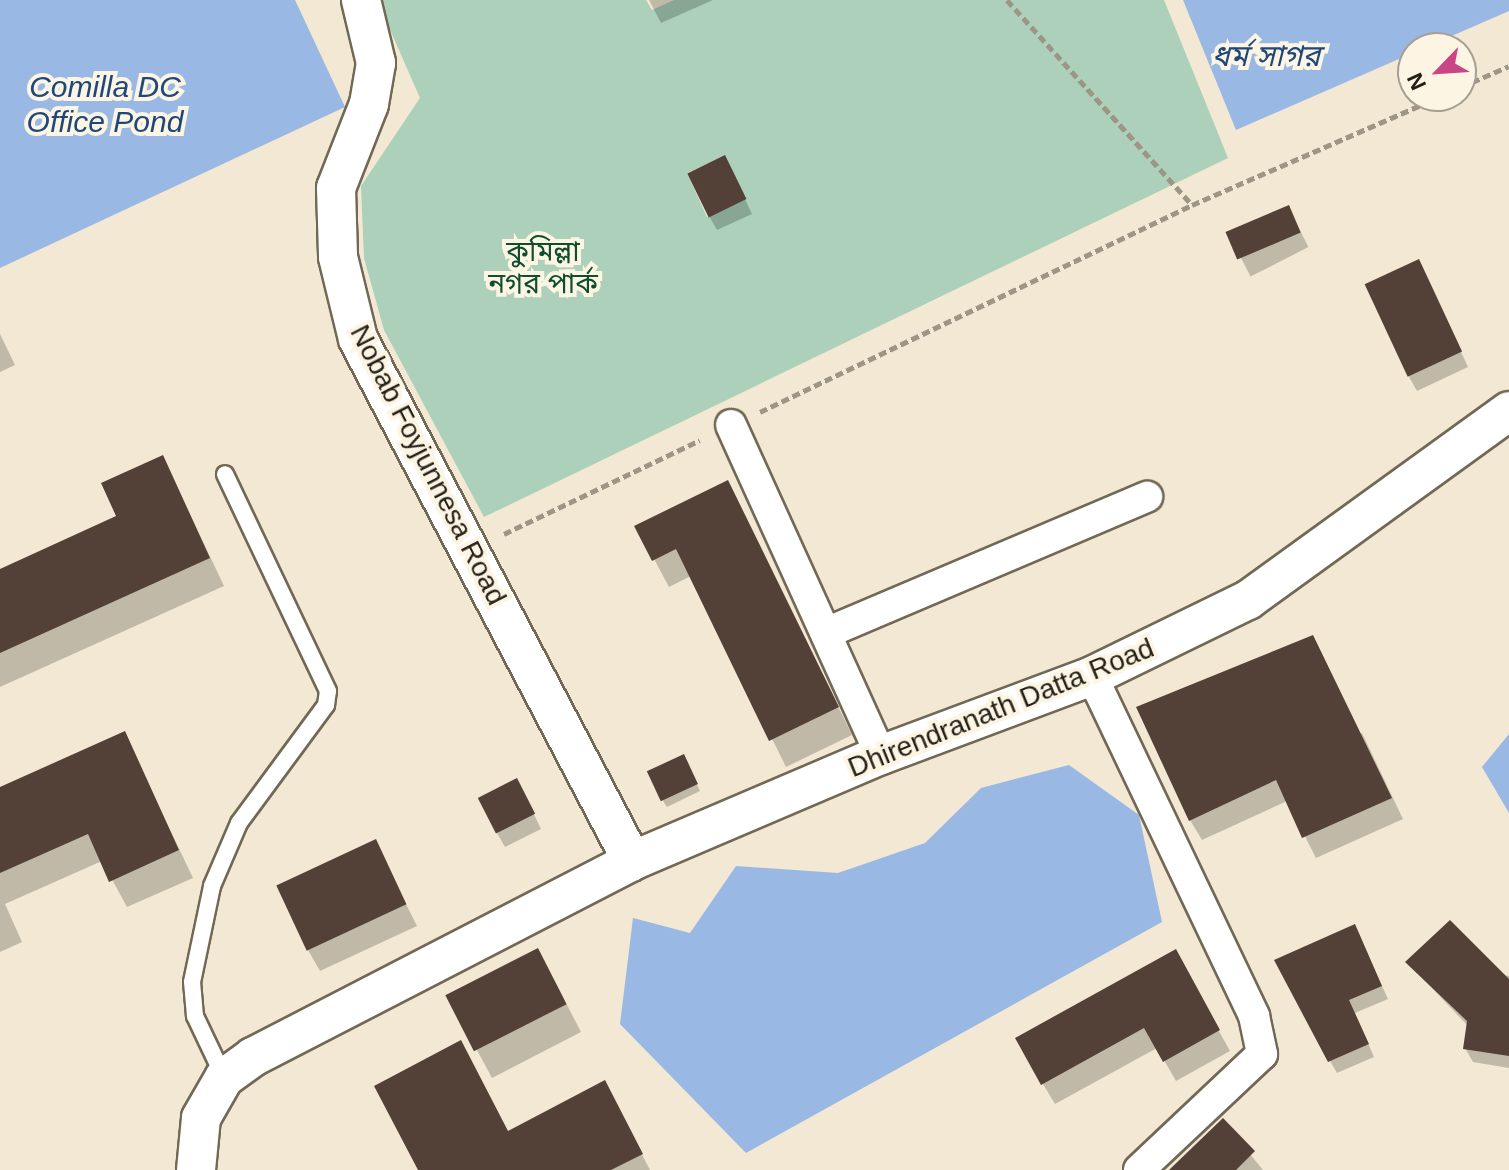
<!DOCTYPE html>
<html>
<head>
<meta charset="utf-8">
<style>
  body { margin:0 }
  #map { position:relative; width:1509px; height:1170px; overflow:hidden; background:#f2e8d3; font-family:Helvetica,"Noto Sans Bengali",sans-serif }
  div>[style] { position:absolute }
  .green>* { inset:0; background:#acd0b9 }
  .water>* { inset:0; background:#99b8e3 }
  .shadow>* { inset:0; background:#0003; transform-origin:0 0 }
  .building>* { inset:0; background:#534137; transform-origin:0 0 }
  .path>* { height:5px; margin-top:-2.5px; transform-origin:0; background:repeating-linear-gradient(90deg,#9d9686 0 8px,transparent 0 12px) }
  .roads { filter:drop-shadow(2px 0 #716855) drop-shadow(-2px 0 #716855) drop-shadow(0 2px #716855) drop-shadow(0 -2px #716855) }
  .service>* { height:16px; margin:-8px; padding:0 8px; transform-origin:8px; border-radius:8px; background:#fff }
  .minor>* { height:30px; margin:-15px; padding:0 15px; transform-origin:15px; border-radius:15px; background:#fff }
  .tertiary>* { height:38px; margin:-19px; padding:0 19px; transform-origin:19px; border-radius:19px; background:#fff }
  span { translate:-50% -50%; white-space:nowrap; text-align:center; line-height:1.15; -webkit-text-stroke:8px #fdf5e4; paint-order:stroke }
  .park-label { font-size:28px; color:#0f4d2f }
  .street-label { font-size:28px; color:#231f17 }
  .water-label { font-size:30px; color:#1e477b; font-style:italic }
  .north { position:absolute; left:1397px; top:32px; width:80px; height:80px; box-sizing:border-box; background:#fdf5e4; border:2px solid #a69f92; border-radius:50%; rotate:245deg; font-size:22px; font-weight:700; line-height:32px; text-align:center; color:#231f17 }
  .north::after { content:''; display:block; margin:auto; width:28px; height:36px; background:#ca4486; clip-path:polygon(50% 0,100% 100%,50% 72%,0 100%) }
</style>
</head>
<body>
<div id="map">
  <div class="green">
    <i style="clip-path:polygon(evenodd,377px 0,646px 0,652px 10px,674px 0,1164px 0,1228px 158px,484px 517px,384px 330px,364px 258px,361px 186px,420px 98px,377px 0,725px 156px,746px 199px,707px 217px,687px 173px,725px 156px)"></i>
  </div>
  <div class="water">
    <i style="clip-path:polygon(0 0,295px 0,345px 107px,0 268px)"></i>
    <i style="clip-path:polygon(1183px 0,1509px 0,1509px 11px,1236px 130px)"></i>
    <i style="clip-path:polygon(1509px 734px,1509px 813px,1482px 767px)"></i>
    <i style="clip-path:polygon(1069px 765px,1139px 815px,1162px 922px,746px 1153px,620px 1024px,633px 918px,690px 933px,736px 866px,838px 873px,925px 843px,981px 788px)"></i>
  </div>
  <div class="shadow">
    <i style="clip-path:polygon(649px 0,713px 0,661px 23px)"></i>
    <i style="clip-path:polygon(732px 172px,752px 214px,717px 230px,709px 216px)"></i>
    <i style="left:1288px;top:207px;width:45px;height:65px;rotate:63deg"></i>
    <i style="clip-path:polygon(1426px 276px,1468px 367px,1417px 391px,1409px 377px)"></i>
    <i style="clip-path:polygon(0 334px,15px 365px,0 372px)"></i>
    <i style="clip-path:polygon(163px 457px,224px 586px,0 687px,0 571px,118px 517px)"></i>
    <i style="clip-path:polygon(728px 482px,852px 735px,786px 767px,691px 576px,669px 587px,637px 527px)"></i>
    <i style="clip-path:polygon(124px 733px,193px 878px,127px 907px,102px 861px,5px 904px,22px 942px,0 952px,0 789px)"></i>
    <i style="clip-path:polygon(1362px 733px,1403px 819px,1316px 858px,1287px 801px,1202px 840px,1190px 820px)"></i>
    <i style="clip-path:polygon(687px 763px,700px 791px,667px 807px,663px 801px)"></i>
    <i style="clip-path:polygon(524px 794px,541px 829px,505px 847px,497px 833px)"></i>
    <i style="clip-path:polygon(375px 842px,417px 926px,320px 971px,308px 950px)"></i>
    <i style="clip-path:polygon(1355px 927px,1388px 999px,1355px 1013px,1374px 1057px,1337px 1073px,1330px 1061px)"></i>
    <i style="clip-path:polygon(1175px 952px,1230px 1051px,1176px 1081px,1157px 1048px,1055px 1104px,1043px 1084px)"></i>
    <i style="clip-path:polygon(1408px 963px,1509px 976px,1509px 1068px,1473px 1062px,1465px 1048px,1469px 1027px)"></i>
    <i style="clip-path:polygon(553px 978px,581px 1032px,492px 1078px,449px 998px)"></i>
    <i style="clip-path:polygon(618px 1108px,650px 1170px,420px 1170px,508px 1133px)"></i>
    <i style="clip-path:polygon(1223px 1121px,1263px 1170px,1172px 1170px)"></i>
  </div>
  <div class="building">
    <i style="left:725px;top:155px;width:49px;height:42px;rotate:64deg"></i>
    <i style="left:1289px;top:205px;width:30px;height:69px;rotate:67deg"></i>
    <i style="left:1419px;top:259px;width:102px;height:60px;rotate:65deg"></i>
    <i style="clip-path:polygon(163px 455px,210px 558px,0 653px,0 569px,116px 516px,101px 483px)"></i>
    <i style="clip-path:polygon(728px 480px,839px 707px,769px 741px,676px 549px,652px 561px,634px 526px)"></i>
    <i style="clip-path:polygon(1313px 635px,1392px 798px,1302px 838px,1276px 780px,1189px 821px,1136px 707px)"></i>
    <i style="clip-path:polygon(125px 731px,179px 850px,109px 882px,88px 834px,0 873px,0 787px)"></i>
    <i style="left:684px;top:754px;width:33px;height:41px;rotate:65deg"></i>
    <i style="left:517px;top:778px;width:40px;height:44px;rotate:63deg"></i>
    <i style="left:376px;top:839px;width:72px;height:110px;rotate:65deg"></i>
    <i style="clip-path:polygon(1450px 920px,1509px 979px,1509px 1056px,1463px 1049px,1467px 1021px,1405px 962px)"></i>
    <i style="clip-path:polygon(1355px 924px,1382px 986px,1349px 1000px,1369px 1044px,1328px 1062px,1274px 960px)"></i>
    <i style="left:538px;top:948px;width:63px;height:104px;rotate:63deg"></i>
    <i style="clip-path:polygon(1176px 949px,1220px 1030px,1163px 1062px,1144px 1028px,1041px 1085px,1015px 1038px)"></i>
    <i style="clip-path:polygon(461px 1040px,508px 1131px,605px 1080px,643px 1154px,611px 1170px,418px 1170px,374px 1086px)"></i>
    <i style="clip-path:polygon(1223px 1118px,1255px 1151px,1236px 1170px,1169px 1170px)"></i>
  </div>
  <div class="path">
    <i style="left:1007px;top:0;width:276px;rotate:47.9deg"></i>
    <i style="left:1192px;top:205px;width:272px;rotate:-23.6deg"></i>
    <i style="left:1461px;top:87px;width:52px;rotate:-23.6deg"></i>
    <i style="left:760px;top:412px;width:479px;rotate:-25.6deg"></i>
    <i style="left:504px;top:534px;width:217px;rotate:-25.6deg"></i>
  </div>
  <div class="roads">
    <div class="service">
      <i style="left:224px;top:1077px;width:68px;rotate:-115.4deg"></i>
      <i style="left:195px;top:1016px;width:34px;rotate:-95deg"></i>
      <i style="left:192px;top:982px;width:98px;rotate:-78.2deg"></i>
      <i style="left:212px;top:886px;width:69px;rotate:-66.8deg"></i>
      <i style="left:239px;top:823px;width:147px;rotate:-53.6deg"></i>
      <i style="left:326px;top:705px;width:14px;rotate:-82deg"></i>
      <i style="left:328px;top:691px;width:240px;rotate:-115.4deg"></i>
    </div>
    <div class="minor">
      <i style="left:731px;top:425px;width:362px;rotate:65.6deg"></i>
      <i style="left:826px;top:633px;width:349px;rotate:-23deg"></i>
      <i style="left:1092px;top:676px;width:377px;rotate:64.5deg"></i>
      <i style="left:1254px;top:1016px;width:39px;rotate:78deg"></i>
      <i style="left:1262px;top:1054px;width:169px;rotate:136.7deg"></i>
    </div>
    <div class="tertiary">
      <i style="left:361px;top:0;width:65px;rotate:76.6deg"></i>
      <i style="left:376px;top:63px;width:42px;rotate:99.7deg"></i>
      <i style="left:369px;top:104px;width:90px;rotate:111.4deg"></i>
      <i style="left:336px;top:188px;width:69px;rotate:88.3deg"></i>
      <i style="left:338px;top:257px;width:84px;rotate:76.3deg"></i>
      <i style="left:358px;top:339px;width:590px;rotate:62.3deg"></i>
      <i style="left:196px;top:1170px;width:52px;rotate:-84.5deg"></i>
      <i style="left:201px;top:1118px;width:46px;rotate:-60.1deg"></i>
      <i style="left:224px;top:1078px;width:36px;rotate:-36deg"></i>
      <i style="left:253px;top:1057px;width:427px;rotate:-27.3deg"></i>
      <i style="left:632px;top:861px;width:271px;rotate:-23.1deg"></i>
      <i style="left:881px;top:755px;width:225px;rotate:-20.5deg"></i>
      <i style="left:1092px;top:676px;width:174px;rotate:-26deg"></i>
      <i style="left:1248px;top:600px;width:322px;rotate:-35.9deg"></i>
    </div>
  </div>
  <div class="park-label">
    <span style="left:543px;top:268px">কুমিল্লা<br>নগর পার্ক</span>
  </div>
  <div class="street-label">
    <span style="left:428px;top:465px;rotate:63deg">Nobab Foyjunnesa Road</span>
    <span style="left:1001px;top:708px;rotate:-22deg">Dhirendranath Datta Road</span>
  </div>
  <div class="water-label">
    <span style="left:1266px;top:56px">ধর্ম সাগর</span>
    <span style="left:105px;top:104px">Comilla DC<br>Office Pond</span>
  </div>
  <div class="north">N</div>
</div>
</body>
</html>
